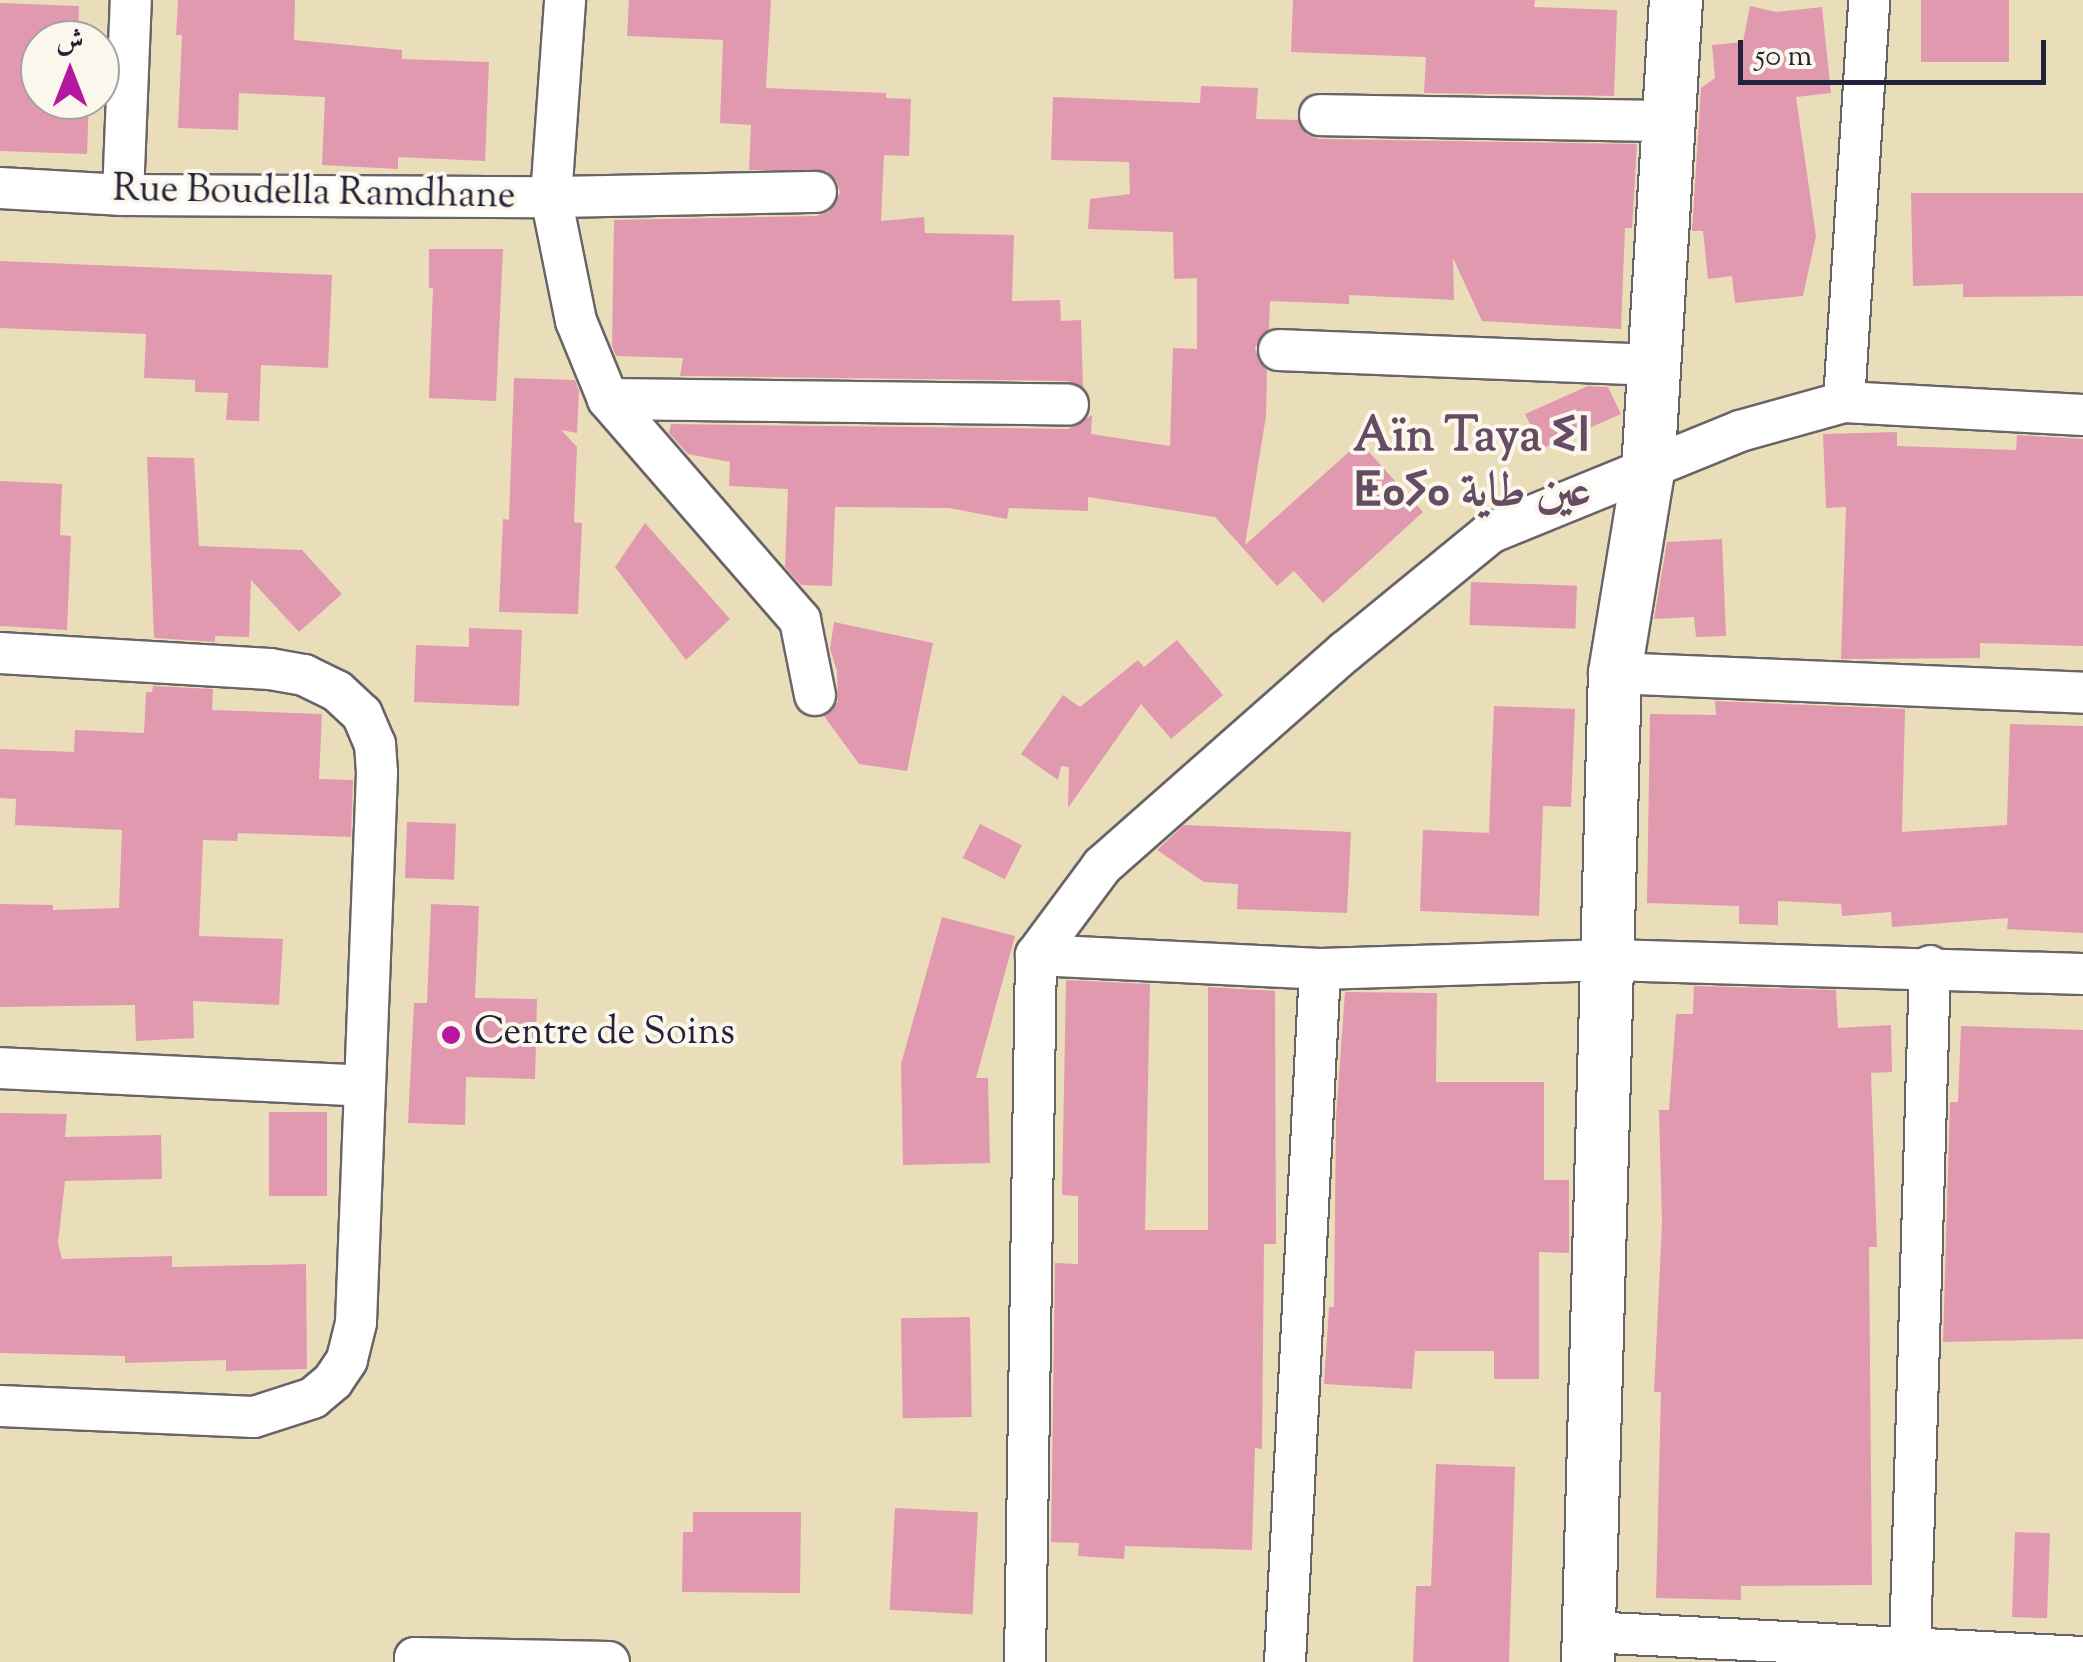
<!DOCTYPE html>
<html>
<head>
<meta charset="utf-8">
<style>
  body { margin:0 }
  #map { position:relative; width:2083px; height:1662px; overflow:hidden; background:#eadeba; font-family:"Sorts Mill Goudy",Amiri,"Noto Sans Tifinagh",serif }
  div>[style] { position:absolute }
  .building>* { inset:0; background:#e199af; transform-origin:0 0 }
  .roads { filter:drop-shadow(2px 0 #686467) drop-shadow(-2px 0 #686467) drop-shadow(0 2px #686467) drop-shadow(0 -2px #686467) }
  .minor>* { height:40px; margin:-20px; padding:0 20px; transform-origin:20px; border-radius:20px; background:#fff }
  .major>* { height:52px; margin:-26px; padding:0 26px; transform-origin:26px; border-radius:26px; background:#fff }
  .dots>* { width:28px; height:28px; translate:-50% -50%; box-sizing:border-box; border:5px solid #fbf7ec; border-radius:50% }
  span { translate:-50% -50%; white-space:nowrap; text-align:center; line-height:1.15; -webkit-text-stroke:8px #fbf7ec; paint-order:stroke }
  .street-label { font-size:38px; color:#22223b }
  .poi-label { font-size:38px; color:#22223b }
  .left { translate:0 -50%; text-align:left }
  .district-label { font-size:48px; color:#654c64; font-weight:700 }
  .north { position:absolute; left:20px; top:20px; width:100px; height:100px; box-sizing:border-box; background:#fbf7ec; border:2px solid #a4a2a5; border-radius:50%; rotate:0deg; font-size:28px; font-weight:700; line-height:40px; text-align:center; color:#22223b }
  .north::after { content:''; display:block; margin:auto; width:35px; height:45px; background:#b5179e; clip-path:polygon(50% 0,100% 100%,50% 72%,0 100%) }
  .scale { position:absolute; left:1738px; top:40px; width:308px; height:45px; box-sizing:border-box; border:5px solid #22223b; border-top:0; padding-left:12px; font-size:30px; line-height:35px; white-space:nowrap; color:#22223b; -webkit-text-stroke:8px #fbf7ec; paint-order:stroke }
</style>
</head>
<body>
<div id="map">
  <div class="building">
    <i style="clip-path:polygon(178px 0,295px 0,294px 40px,402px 50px,402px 59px,489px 62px,485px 161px,398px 157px,398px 169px,322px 165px,325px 97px,239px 93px,238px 130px,178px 128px,182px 35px,176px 35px)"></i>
    <i style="clip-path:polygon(629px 0,771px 0,766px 88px,886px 93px,886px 98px,911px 99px,909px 156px,884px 155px,881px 221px,924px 217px,925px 233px,1014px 235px,1012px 301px,1060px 300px,1061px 321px,1081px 320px,1083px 388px,1068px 381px,680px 376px,683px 358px,616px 356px,612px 346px,614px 220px,816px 216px,829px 212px,840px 193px,837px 181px,827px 171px,749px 170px,751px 125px,720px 123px,723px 40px,627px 36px)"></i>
    <i style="clip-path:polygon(1293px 0,1535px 0,1534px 7px,1617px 10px,1614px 96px,1424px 93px,1426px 57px,1291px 52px)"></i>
    <i style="left:1921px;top:0;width:88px;height:62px"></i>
    <i style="clip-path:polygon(0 3px,79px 6px,78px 40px,40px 40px,40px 100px,89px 100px,87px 154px,0 151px)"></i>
    <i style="clip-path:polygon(1750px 6px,1776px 12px,1822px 7px,1831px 93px,1796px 97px,1816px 236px,1803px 296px,1735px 303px,1732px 276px,1708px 279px,1703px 231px,1692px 231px,1701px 88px,1715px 78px,1712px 45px,1743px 42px)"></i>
    <i style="clip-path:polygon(1201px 86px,1258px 88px,1256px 119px,1298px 120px,1307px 135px,1320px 139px,1637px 144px,1632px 228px,1625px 228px,1621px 329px,1482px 321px,1453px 258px,1454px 300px,1349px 295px,1349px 304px,1270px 301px,1269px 329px,1255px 348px,1258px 360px,1267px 371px,1266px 416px,1245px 545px,1360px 442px,1423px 512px,1323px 603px,1294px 571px,1277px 586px,1215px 517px,1088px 497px,1088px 511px,1009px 508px,1007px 519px,949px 508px,835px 507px,832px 586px,801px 585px,785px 567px,788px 489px,729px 486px,730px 462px,688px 454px,669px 433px,671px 424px,1068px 429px,1092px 415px,1091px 434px,1170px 446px,1173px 348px,1197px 349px,1197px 278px,1174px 279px,1173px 232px,1088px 229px,1090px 199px,1130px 194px,1129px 162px,1051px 160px,1053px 97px,1200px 103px)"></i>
    <i style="clip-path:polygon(1911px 193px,2083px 193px,2083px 296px,1963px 297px,1963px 284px,1913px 286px)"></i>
    <i style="clip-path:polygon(429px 249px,503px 249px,496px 401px,429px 398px,433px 288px,429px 288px)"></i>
    <i style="clip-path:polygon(0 261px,332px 275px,328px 368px,261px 365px,259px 421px,226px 420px,228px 393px,195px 392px,195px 380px,144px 378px,146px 334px,0 328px)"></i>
    <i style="clip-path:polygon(514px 378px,575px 380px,579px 391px,577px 433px,561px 430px,577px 447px,574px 522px,582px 523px,578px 614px,499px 612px,503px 519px,509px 520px)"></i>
    <i style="clip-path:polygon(1588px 386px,1608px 387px,1621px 414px,1542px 449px,1525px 414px)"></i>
    <i style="clip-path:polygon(1897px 432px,1897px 446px,2016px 450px,2017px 435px,2083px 439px,2083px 646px,1980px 643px,1980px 658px,1841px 659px,1846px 507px,1826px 508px,1823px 434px)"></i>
    <i style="clip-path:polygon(147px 457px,194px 458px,199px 546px,302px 550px,342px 594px,299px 632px,251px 580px,249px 637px,215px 636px,215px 642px,154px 638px)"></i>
    <i style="clip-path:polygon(0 481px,62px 484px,60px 535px,71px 536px,67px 630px,0 626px)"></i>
    <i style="clip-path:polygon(645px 523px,730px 619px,686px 660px,615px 567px)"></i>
    <i style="clip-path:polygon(1722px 539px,1726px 636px,1696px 637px,1694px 617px,1654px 619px,1667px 542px)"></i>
    <i style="left:1471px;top:582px;width:106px;height:43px;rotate:2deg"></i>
    <i style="clip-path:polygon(834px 622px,933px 643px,907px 771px,859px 764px,824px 716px,838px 702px,837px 671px,830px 649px)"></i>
    <i style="clip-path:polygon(469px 628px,522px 630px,519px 706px,414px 702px,416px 645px,469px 647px)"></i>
    <i style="clip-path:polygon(1177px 640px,1223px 695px,1171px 739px,1141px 704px,1068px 808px,1069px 767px,1061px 766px,1058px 780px,1021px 754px,1063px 695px,1080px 707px,1138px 660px,1144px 667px)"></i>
    <i style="clip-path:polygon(153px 686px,213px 689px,212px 710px,322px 714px,319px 779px,353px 780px,351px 837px,238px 833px,237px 841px,203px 840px,199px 936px,283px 939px,279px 1005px,193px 1001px,194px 1038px,136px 1041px,135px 1005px,0 1007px,0 904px,53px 905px,53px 910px,119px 908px,122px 830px,15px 825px,16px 799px,0 798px,0 749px,74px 752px,75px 730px,144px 733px,146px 692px,152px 692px)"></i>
    <i style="clip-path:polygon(1715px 701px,1905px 709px,1902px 832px,2007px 825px,2010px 724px,2083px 726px,2083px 933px,2007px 929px,2008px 918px,1892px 927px,1891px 912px,1842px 916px,1841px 904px,1778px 901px,1778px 925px,1739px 924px,1739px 906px,1647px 903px,1650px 714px,1716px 715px)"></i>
    <i style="clip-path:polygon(1494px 706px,1575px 709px,1571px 807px,1543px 806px,1539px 916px,1420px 911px,1423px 830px,1489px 833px)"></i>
    <i style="left:407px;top:822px;width:49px;height:56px;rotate:2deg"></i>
    <i style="left:980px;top:824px;width:47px;height:38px;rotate:27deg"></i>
    <i style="clip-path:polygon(1184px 825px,1351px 832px,1347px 913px,1237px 909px,1238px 884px,1204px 882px,1157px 850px)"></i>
    <i style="clip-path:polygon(431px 904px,479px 906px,475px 998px,537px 999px,535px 1079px,466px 1077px,465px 1125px,408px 1123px,414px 1003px,427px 1003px)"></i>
    <i style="clip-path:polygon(942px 917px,1015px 936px,976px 1078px,988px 1078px,990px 1163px,903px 1165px,901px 1064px)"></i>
    <i style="clip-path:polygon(1066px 980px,1150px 984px,1145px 1230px,1208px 1230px,1208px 987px,1275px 991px,1276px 1244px,1264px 1244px,1262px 1449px,1255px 1448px,1252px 1550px,1125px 1546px,1124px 1559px,1078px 1556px,1079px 1543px,1051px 1542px,1055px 1263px,1078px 1264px,1078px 1196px,1062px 1195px)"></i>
    <i style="clip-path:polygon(1694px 986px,1836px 990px,1838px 1028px,1891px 1025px,1892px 1072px,1871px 1073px,1877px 1247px,1869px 1247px,1872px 1585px,1741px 1586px,1741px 1600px,1656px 1598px,1661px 1392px,1654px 1392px,1662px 1224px,1659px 1110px,1669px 1110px,1676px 1014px,1693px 1014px)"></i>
    <i style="clip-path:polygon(1345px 992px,1437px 993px,1436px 1082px,1544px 1082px,1544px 1180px,1569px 1180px,1569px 1253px,1539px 1252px,1539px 1379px,1494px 1379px,1494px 1351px,1415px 1351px,1412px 1389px,1324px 1384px,1329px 1307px,1334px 1307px,1336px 1118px)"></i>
    <i style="clip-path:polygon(1961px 1026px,2083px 1030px,2083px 1339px,1943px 1342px,1950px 1102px,1958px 1102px)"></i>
    <i style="left:269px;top:1112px;width:58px;height:84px"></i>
    <i style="clip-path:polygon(0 1113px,67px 1114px,65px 1137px,161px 1135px,162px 1179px,65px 1181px,58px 1243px,62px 1259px,172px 1256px,172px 1267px,306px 1264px,307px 1369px,226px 1371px,226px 1360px,125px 1363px,125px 1356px,0 1353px)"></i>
    <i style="left:970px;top:1317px;width:100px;height:69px;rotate:89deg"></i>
    <i style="clip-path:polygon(1436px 1464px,1515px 1467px,1509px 1662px,1413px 1662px,1416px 1586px,1431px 1586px)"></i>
    <i style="left:895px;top:1508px;width:83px;height:102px;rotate:3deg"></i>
    <i style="clip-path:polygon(693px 1512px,801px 1512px,800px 1593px,682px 1592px,683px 1532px,693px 1532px)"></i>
    <i style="left:2015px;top:1532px;width:35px;height:85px;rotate:2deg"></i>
  </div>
  <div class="roads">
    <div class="minor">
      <i style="left:1320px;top:115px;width:349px;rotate:1deg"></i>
      <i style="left:0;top:188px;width:123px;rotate:3.3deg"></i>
      <i style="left:123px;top:195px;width:428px;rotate:0.3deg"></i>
      <i style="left:551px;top:197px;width:197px;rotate:-85.9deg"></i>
      <i style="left:123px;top:195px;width:195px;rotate:-87.7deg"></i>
      <i style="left:1279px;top:350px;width:375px;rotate:2.3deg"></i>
      <i style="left:608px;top:399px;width:460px;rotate:0.7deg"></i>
      <i style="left:1844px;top:402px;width:403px;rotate:-86.4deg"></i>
      <i style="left:0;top:653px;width:270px;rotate:3.4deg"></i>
      <i style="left:270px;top:669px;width:35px;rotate:10deg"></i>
      <i style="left:304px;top:675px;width:37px;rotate:26deg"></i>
      <i style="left:337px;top:691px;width:34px;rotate:43deg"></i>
      <i style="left:362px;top:714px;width:33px;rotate:67deg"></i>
      <i style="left:375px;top:744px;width:29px;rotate:86deg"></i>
      <i style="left:377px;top:773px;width:550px;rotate:92.19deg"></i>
      <i style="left:356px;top:1323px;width:38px;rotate:104deg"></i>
      <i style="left:347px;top:1360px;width:25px;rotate:124deg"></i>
      <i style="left:333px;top:1381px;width:26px;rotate:140deg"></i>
      <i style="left:313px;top:1398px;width:62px;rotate:162.1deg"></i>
      <i style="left:254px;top:1417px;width:254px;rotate:-177.5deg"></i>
      <i style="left:1615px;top:673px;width:468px;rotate:2.4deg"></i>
      <i style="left:815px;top:695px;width:76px;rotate:-101.3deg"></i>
      <i style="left:800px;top:620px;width:293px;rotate:-131deg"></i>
      <i style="left:608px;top:399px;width:84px;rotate:-112.3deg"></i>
      <i style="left:576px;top:321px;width:126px;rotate:-101.4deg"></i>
      <i style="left:551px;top:197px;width:265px;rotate:-1.1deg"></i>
      <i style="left:1036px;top:955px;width:284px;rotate:2.8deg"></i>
      <i style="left:1320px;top:969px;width:290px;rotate:-1.8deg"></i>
      <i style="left:1610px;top:960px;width:473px;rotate:1.7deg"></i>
      <i style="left:0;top:1068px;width:365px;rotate:2.8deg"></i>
      <i style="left:1589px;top:1632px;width:495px;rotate:2.9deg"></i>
      <i style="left:1910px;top:1647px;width:681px;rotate:-88.32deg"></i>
      <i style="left:415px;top:1662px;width:4px;rotate:-90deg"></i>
      <i style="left:415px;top:1658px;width:194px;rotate:1.2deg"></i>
      <i style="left:1025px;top:1662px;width:707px;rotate:-89.11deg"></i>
      <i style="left:1036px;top:955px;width:111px;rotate:-53.4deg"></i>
      <i style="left:1102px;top:866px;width:325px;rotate:-41.4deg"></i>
      <i style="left:1346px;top:651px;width:186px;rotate:-39.3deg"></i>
      <i style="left:1490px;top:533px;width:270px;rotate:-22.2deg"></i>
      <i style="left:1740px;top:431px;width:108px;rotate:-15.6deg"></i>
      <i style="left:1844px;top:402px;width:239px;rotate:3.1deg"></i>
      <i style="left:1285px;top:1662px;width:694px;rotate:-87.11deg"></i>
    </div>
    <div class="major">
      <i style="left:1588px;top:1662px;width:989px;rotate:-88.44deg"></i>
      <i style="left:1615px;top:673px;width:205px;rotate:-80.7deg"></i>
      <i style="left:1648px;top:471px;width:472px;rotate:-86.6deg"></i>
    </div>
  </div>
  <div class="dots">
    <i style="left:451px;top:1035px;background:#b5179e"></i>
  </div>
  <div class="street-label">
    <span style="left:314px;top:195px;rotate:1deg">Rue Boudella Ramdhane</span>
  </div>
  <div class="poi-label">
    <span class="left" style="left:474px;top:1035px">Centre de Soins</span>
  </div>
  <div class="district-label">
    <span style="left:1472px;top:466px">Aïn Taya ⵉⵏ<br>ⵟⴰⵢⴰ عين طاية</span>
  </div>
  <div class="north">ش</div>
  <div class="scale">50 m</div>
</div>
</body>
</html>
